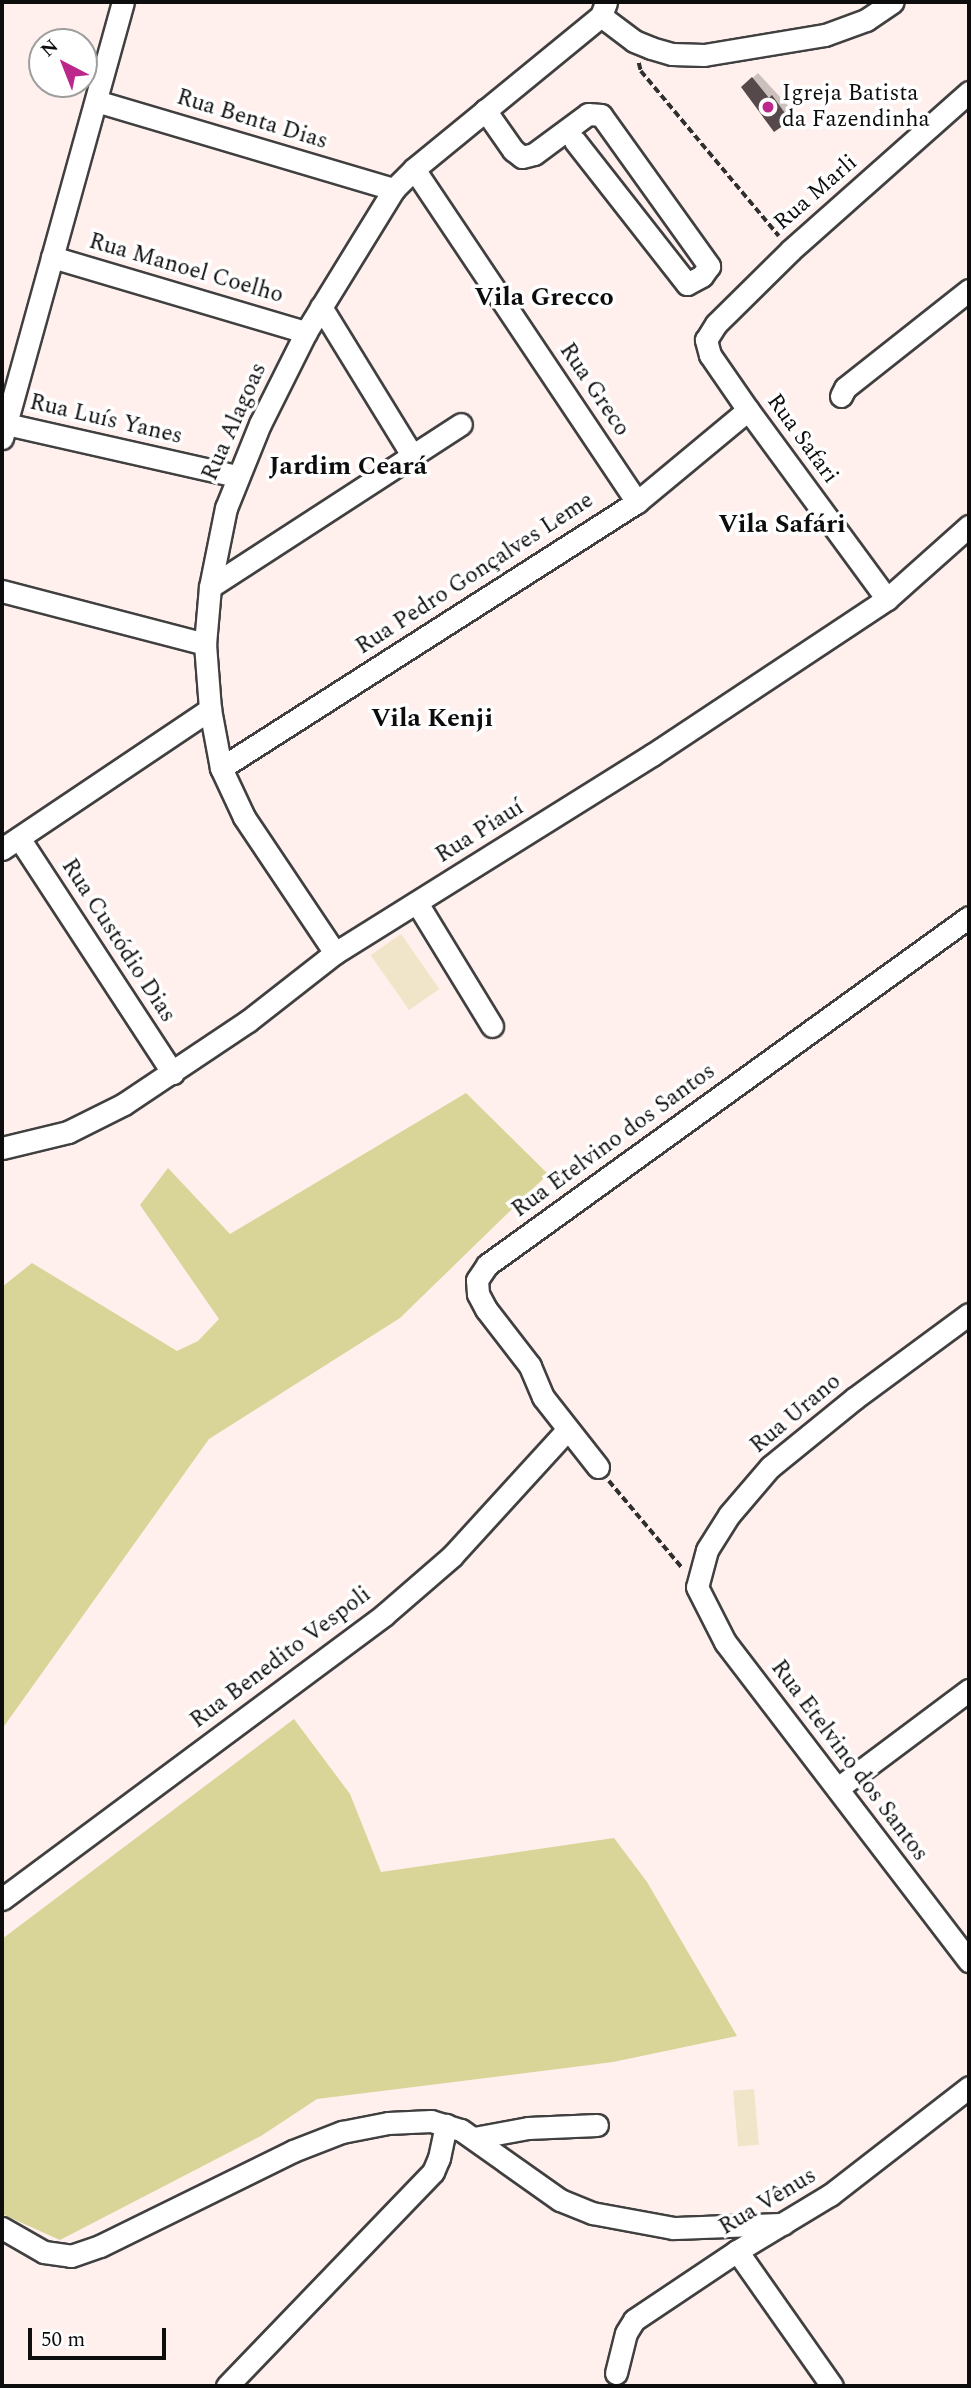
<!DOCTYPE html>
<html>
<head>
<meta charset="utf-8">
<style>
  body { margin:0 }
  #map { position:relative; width:971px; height:2388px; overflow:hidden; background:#fff0ed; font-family:Spectral,serif }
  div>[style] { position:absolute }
  .forest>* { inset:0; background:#d9d497 }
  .pitch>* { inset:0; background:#f0e5c9; transform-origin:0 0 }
  .shadow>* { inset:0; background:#0003 }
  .building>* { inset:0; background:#55494c }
  .path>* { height:3.5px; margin-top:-1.75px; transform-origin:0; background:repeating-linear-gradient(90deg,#2f2f2f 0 7px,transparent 0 10.5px) }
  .roads { filter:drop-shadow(2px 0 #404040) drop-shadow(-2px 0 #404040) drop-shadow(0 2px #404040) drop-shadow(0 -2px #404040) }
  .minor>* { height:21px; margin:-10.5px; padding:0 10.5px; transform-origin:10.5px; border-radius:10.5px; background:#fff }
  .dots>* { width:19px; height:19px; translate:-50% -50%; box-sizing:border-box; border:4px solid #fff; border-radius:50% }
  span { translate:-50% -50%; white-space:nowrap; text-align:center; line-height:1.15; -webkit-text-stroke:7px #fff; paint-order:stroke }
  .poi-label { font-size:23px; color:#0d0d0d }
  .left { translate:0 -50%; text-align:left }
  .street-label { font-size:23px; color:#0d0d0d }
  .quarter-label { font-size:26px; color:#0d0d0d; font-weight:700 }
  .frame { position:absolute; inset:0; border:4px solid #0d0d0d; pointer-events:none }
  .north { position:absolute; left:28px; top:28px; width:70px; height:70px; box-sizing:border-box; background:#fff; border:2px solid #9e9e9e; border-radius:50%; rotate:318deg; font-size:19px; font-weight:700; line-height:28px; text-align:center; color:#0d0d0d }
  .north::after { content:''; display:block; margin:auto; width:24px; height:32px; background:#bb278b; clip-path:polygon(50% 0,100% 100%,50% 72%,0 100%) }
  .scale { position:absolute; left:28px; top:2328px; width:138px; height:32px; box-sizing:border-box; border:4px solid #0d0d0d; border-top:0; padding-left:9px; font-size:21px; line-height:24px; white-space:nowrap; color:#0d0d0d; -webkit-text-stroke:5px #fff; paint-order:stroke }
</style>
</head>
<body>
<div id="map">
  <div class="forest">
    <i style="clip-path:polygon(466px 1093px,548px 1174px,400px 1318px,209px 1439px,2px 1729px,2px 1287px,32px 1263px,177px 1351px,198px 1341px,219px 1319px,140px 1205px,168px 1168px,230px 1234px)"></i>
    <i style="clip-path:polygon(294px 1719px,350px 1794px,381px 1872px,614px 1838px,647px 1882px,737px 2036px,613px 2062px,317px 2099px,261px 2136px,60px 2240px,2px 2214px,2px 1939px)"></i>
  </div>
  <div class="pitch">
    <i style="left:401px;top:934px;width:67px;height:37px;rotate:55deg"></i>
    <i style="left:754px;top:2089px;width:56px;height:21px;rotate:85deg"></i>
  </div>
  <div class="shadow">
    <i style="clip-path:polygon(758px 73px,791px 109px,788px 113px,791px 117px,786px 122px,743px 87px)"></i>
  </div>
  <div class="building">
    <i style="clip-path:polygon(752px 77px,769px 98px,772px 95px,787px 116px,784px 119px,787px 123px,774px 132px,741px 87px)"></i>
  </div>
  <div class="path">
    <i style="left:639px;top:63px;width:8px;rotate:76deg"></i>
    <i style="left:641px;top:71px;width:215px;rotate:50.1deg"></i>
    <i style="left:609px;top:1481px;width:115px;rotate:49.9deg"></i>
  </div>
  <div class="roads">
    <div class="minor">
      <i style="left:601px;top:16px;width:41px;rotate:37.1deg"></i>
      <i style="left:634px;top:41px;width:18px;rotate:22deg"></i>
      <i style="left:651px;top:48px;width:22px;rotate:16deg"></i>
      <i style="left:672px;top:54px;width:32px;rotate:2deg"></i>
      <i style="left:704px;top:55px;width:123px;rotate:-9.4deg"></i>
      <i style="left:825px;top:35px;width:44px;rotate:-20.1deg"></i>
      <i style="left:866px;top:20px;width:32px;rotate:-34deg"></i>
      <i style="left:96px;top:101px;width:311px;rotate:16.5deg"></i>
      <i style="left:485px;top:110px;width:49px;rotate:55deg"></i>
      <i style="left:513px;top:150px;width:11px;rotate:38deg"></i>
      <i style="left:522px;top:157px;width:12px;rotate:-14deg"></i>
      <i style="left:534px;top:154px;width:67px;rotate:-36.5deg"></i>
      <i style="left:588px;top:114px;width:13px;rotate:4deg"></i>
      <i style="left:601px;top:115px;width:186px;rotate:54.4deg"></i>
      <i style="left:709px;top:266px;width:12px;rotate:125deg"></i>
      <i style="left:702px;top:276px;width:17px;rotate:152deg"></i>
      <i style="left:687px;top:284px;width:182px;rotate:-128.1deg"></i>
      <i style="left:414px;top:169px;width:401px;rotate:56.2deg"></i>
      <i style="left:52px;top:257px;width:265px;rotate:16.5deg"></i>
      <i style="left:321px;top:307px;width:174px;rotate:58.4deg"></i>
      <i style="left:841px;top:396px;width:9px;rotate:-63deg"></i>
      <i style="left:845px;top:388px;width:158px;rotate:-38.3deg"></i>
      <i style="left:6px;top:424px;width:237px;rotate:12.7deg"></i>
      <i style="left:2px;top:438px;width:452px;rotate:-74.5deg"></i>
      <i style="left:210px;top:587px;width:299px;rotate:-33deg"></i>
      <i style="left:2px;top:591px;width:210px;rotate:14.6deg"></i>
      <i style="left:887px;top:599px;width:235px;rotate:-126.3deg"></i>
      <i style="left:748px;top:410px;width:67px;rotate:-124.6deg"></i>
      <i style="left:710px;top:355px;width:16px;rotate:-105deg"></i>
      <i style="left:706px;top:340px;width:19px;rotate:-58deg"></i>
      <i style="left:716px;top:324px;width:105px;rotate:-44.6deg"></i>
      <i style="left:791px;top:250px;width:238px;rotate:-41.6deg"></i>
      <i style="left:221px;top:768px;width:494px;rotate:-32.6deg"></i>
      <i style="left:637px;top:502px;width:144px;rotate:-39.7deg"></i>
      <i style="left:19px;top:838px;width:281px;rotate:56.8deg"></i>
      <i style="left:2px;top:849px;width:251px;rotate:-33.9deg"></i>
      <i style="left:417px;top:903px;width:144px;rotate:58.6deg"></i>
      <i style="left:335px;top:953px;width:164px;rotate:-123.8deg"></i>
      <i style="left:244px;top:817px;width:54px;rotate:-115.1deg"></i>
      <i style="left:221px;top:768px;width:60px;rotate:-100.6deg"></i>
      <i style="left:210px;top:709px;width:65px;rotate:-94.4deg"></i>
      <i style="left:205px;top:644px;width:57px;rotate:-85deg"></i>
      <i style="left:210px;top:587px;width:81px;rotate:-78.6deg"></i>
      <i style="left:226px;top:508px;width:91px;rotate:-68deg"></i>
      <i style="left:260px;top:424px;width:103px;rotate:-63.4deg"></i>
      <i style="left:306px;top:332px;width:168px;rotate:-58.4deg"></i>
      <i style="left:394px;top:189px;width:28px;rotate:-45deg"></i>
      <i style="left:414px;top:169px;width:242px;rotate:-39.3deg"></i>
      <i style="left:601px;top:16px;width:15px;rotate:-70deg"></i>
      <i style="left:2px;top:1148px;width:68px;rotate:-13.6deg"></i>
      <i style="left:68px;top:1132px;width:63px;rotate:-26.6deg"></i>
      <i style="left:124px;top:1104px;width:149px;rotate:-33.8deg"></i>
      <i style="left:248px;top:1021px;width:110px;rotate:-38deg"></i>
      <i style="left:335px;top:953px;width:374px;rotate:-32deg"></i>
      <i style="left:652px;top:755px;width:282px;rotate:-33.6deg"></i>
      <i style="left:887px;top:599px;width:110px;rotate:-41.7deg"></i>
      <i style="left:969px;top:1314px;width:142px;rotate:143.6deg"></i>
      <i style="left:855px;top:1398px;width:109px;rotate:140.9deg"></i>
      <i style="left:770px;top:1467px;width:63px;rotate:130.5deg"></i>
      <i style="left:729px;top:1515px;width:41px;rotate:122.2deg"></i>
      <i style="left:707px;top:1550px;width:38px;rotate:105deg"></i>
      <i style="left:697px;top:1587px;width:62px;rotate:63deg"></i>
      <i style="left:725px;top:1642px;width:402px;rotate:52.6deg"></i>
      <i style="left:598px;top:1467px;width:89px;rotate:-128.2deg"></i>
      <i style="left:543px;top:1397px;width:34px;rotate:-113deg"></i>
      <i style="left:530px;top:1366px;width:72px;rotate:-127.7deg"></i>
      <i style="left:486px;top:1309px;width:17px;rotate:-118deg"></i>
      <i style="left:478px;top:1294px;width:14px;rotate:-94deg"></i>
      <i style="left:477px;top:1280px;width:18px;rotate:-56deg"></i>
      <i style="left:487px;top:1265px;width:594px;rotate:-35.83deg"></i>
      <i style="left:838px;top:1788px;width:164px;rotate:-36.8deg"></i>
      <i style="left:2px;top:1899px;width:476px;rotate:-36.6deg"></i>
      <i style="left:384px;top:1615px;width:90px;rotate:-40.9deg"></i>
      <i style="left:452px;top:1556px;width:171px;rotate:-47.6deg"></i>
      <i style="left:474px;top:2138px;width:55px;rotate:-10.5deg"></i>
      <i style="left:528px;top:2128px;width:69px;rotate:-2.5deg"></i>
      <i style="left:2px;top:2228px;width:48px;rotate:29.7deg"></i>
      <i style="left:44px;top:2252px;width:27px;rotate:8deg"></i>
      <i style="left:71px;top:2256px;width:31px;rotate:-19deg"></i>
      <i style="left:100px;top:2246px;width:215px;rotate:-26.2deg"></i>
      <i style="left:293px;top:2151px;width:53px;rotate:-21.2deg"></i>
      <i style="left:342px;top:2132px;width:47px;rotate:-11.1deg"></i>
      <i style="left:388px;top:2123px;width:43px;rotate:-2.7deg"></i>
      <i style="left:431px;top:2121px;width:31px;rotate:17deg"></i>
      <i style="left:461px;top:2130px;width:121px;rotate:35.3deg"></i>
      <i style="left:560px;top:2200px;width:35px;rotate:22deg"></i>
      <i style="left:592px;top:2213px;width:82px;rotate:10.5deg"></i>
      <i style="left:673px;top:2228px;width:110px;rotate:-2.1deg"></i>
      <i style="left:737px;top:2251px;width:165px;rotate:54.9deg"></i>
      <i style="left:616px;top:2373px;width:41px;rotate:-76deg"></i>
      <i style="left:626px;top:2333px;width:15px;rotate:-58deg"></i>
      <i style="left:634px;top:2320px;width:124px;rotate:-33.8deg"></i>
      <i style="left:737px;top:2251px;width:109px;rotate:-31.1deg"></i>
      <i style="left:830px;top:2195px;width:176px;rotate:-37.8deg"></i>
      <i style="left:227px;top:2386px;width:297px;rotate:-46.1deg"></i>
      <i style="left:433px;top:2172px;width:15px;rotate:-67deg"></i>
      <i style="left:439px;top:2158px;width:34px;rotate:-78deg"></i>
    </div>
  </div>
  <div class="dots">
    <i style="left:768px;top:107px;background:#bb278b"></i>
  </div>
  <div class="poi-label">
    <span class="left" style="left:782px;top:107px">Igreja Batista<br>da Fazendinha</span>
  </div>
  <div class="street-label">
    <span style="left:252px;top:120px;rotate:17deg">Rua Benta Dias</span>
    <span style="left:816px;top:193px;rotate:-41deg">Rua Marli</span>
    <span style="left:186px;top:269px;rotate:16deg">Rua Manoel Coelho</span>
    <span style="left:594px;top:390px;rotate:56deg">Rua Greco</span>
    <span style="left:106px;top:420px;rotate:13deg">Rua Luís Yanes</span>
    <span style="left:235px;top:422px;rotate:-66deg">Rua Alagoas</span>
    <span style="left:802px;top:439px;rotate:54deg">Rua Safari</span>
    <span style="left:475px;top:574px;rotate:-33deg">Rua Pedro Gonçalves Leme</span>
    <span style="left:480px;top:832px;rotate:-32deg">Rua Piauí</span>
    <span style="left:118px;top:941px;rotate:57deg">Rua Custódio Dias</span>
    <span style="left:614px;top:1141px;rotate:-36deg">Rua Etelvino dos Santos</span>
    <span style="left:796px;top:1414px;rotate:-40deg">Rua Urano</span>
    <span style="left:281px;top:1658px;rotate:-37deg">Rua Benedito Vespoli</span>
    <span style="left:849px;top:1761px;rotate:53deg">Rua Etelvino dos Santos</span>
    <span style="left:768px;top:2202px;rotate:-31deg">Rua Vênus</span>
  </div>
  <div class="quarter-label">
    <span style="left:544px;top:298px">Vila Grecco</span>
    <span style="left:348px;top:467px">Jardim Ceará</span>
    <span style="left:782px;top:525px">Vila Safári</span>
    <span style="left:432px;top:719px">Vila Kenji</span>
  </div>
  <div class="frame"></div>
  <div class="north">N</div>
  <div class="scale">50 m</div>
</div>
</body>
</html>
